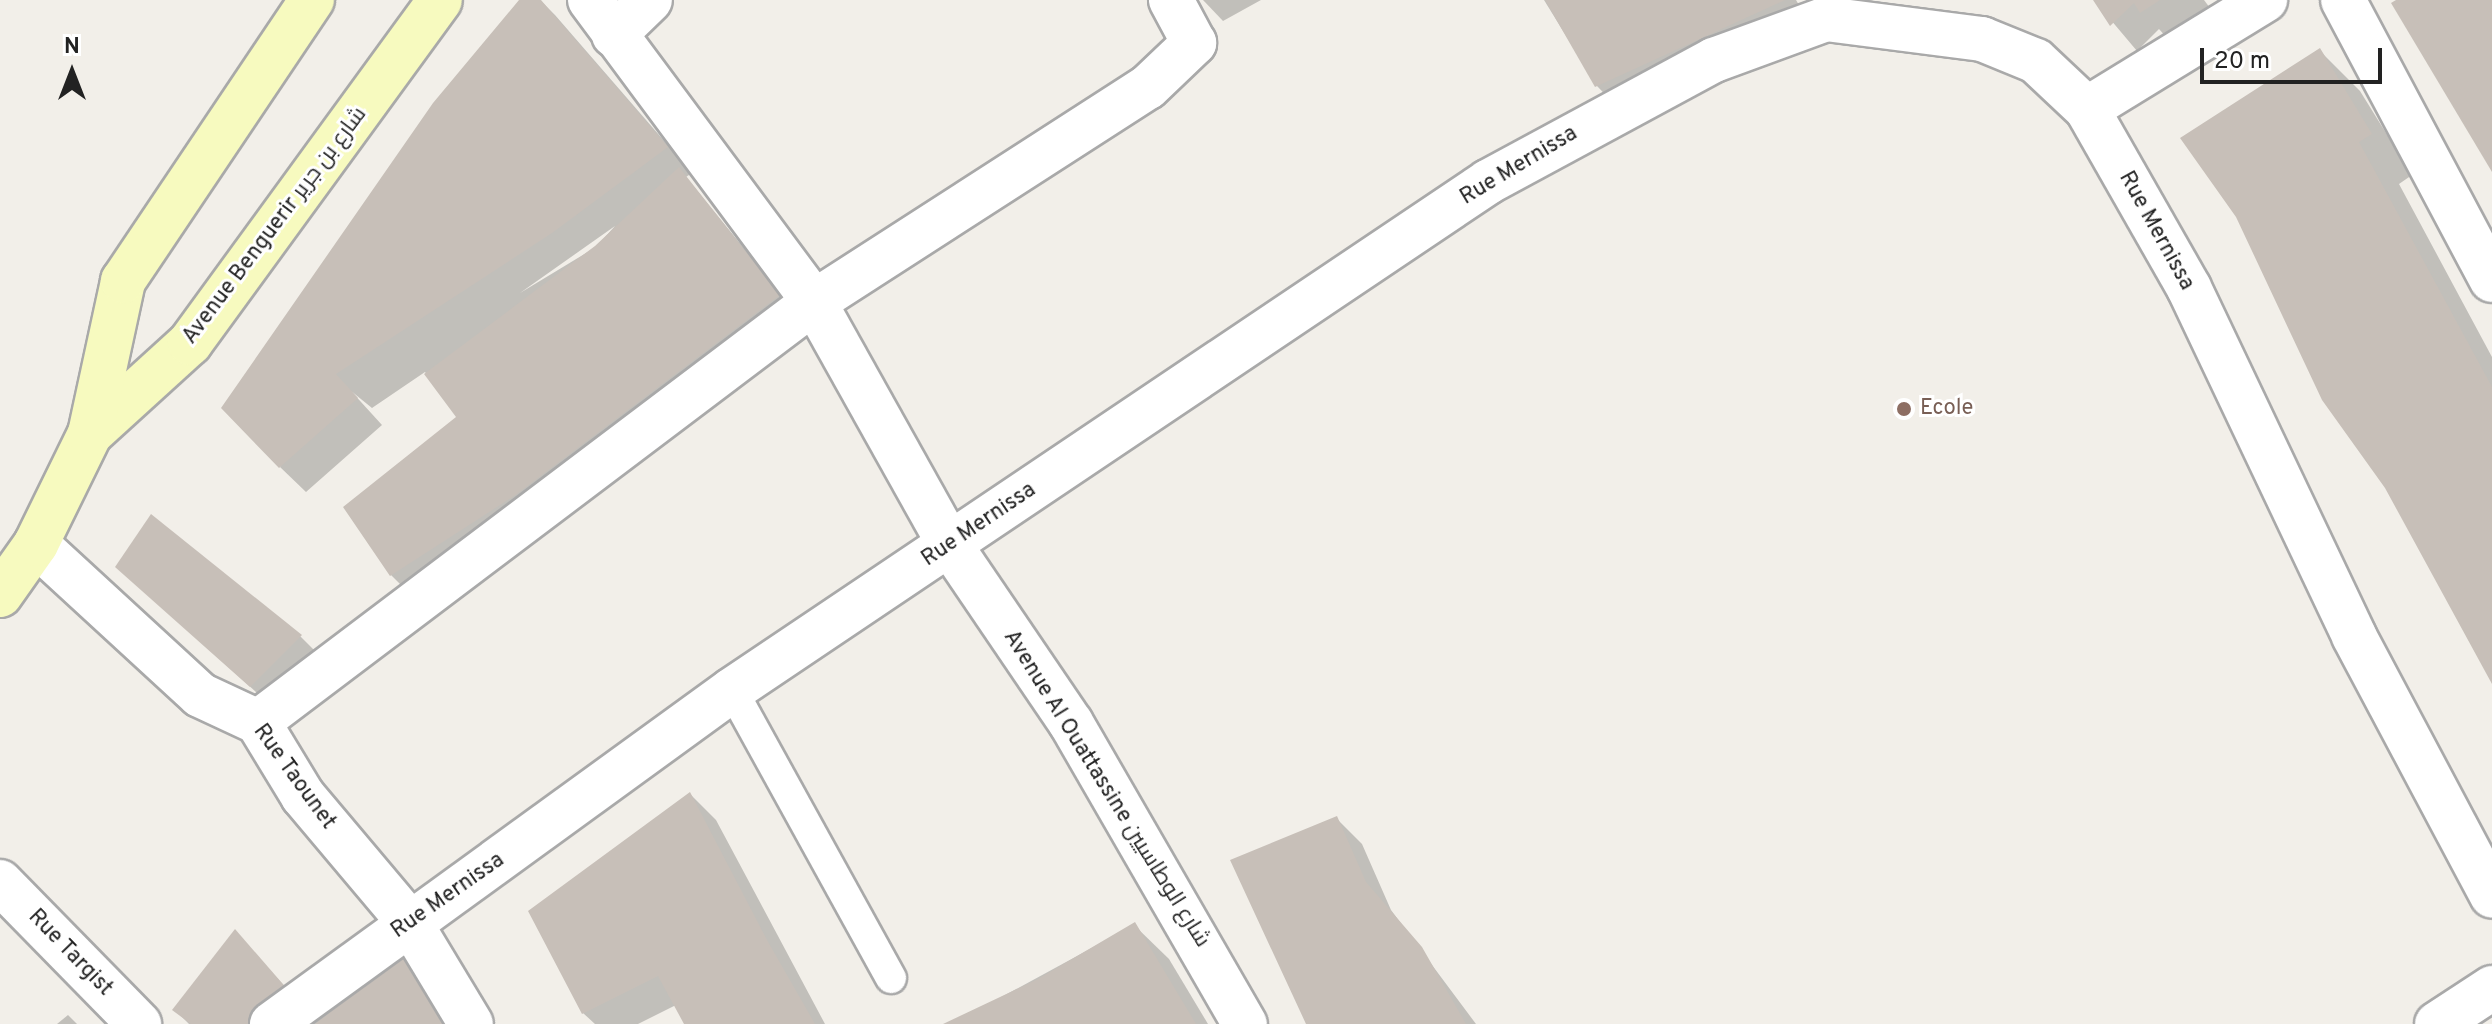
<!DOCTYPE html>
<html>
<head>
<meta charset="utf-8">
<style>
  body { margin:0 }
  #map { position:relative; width:2492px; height:1024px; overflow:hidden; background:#f2efe9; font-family:Overpass,Cairo,sans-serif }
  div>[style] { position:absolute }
  .shadow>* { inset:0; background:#0003 }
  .building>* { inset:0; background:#c7bfb8 }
  .roads { filter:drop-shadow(2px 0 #a9a9a9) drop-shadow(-2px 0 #a9a9a9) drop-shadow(0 2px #a9a9a9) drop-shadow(0 -2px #a9a9a9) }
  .service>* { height:30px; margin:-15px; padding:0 15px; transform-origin:15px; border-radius:15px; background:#fff }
  .minor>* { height:44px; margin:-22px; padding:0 22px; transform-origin:22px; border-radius:22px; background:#fff }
  .secondary>* { height:44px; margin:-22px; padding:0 22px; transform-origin:22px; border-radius:22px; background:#f7fabf }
  .dots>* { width:22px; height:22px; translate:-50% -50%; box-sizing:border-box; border:4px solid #fff; border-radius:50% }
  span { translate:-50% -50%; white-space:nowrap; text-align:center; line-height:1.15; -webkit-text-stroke:6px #fff; paint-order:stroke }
  .street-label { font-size:22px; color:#222 }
  .education-label { font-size:22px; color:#785e54 }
  .left { translate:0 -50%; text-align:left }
  .north { position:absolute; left:32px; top:32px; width:80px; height:80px; -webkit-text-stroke:6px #fff; paint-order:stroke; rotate:0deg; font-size:22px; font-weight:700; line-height:32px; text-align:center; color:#222 }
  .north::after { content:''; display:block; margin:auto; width:28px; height:36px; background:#222; clip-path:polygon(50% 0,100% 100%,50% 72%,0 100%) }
  .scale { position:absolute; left:2200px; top:48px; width:182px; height:36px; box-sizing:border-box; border:4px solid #222; border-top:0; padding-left:10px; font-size:24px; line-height:28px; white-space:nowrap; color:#222; -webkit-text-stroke:6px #fff; paint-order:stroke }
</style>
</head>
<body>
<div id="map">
  <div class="shadow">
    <i style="clip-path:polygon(evenodd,522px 0,540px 0,555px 15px,692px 173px,686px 177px,804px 322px,639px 447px,646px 457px,550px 529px,541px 520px,417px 601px,391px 575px,458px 417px,425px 372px,372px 408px,351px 391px,382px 425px,306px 492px,280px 467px,522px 0,615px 226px,596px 247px,520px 293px,615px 226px)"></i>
    <i style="clip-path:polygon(1203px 0,1261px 0,1223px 21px)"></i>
    <i style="clip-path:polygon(1544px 0,1796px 0,1811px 25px,1622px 112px,1597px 86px)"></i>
    <i style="clip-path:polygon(2094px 0,2204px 0,2210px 8px,2167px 38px,2159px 29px,2137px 51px)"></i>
    <i style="clip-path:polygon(2319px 50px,2360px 91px,2412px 175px,2399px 184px,2492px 357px,2492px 680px)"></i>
    <i style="clip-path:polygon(117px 567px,300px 636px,326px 662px,277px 711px)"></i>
    <i style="clip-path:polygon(690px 794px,716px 820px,825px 1024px,686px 1024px,676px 1005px,638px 1024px,595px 1024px,583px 1013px)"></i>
    <i style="clip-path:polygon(1336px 818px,1362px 844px,1391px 910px,1476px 1024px,1308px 1024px)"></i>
    <i style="clip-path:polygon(1134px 925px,1169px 959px,1208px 1024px,952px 1024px)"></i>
    <i style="clip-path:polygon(235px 932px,312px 1016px,303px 1024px,189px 1024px,175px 1010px)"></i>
    <i style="clip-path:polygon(399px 953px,455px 1024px,312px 1024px)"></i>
    <i style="clip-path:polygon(68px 1015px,77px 1024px,57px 1024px)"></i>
  </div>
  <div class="building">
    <i style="clip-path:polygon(519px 0,541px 0,668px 147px,552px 233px,336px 374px,358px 398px,279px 468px,221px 408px,433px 103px)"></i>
    <i style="clip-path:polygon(1545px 0,1785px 0,1595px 87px)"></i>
    <i style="clip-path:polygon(2093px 0,2160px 0,2140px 13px,2134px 3px,2110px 26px)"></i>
    <i style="clip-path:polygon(2396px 0,2492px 0,2492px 172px,2391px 3px)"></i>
    <i style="clip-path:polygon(2320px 48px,2372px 134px,2359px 142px,2492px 387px,2492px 684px,2385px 488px,2322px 400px,2236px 217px,2180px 138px)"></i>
    <i style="clip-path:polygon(679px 167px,780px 295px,514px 496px,390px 576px,343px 507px,456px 417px,424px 374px,595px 246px)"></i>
    <i style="clip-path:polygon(151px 514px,302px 635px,250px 687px,115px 567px)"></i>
    <i style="clip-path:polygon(690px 792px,767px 940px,815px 1024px,684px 1024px,658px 976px,582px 1014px,528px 911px)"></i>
    <i style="clip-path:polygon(1337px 816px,1366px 882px,1422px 947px,1466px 1024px,1306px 1024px,1230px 860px)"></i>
    <i style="clip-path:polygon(1135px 922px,1196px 1024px,943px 1024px,1038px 979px)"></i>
    <i style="clip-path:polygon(235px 929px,288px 990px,247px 1024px,191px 1024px,172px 1010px)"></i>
    <i style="clip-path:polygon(399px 950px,447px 1024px,315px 1024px,327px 1015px)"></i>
  </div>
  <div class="roads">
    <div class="service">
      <i style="left:732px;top:690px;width:329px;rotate:61.1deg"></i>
    </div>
    <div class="minor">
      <i style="left:590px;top:0;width:376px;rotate:53.4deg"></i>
      <i style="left:814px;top:302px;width:278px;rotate:60.8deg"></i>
      <i style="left:950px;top:545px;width:215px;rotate:55.8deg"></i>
      <i style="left:1071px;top:723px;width:348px;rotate:60deg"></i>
      <i style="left:2343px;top:0;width:317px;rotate:62deg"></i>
      <i style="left:614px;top:35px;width:50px;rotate:-44.2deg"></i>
      <i style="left:2087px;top:109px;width:209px;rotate:-31.5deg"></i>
      <i style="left:36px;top:544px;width:223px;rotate:42.6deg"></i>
      <i style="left:200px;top:695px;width:64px;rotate:25deg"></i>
      <i style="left:258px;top:722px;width:87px;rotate:58.7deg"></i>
      <i style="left:303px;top:796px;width:166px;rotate:49.9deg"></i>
      <i style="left:410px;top:923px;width:118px;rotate:58.9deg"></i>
      <i style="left:258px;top:722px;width:697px;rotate:-37.07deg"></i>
      <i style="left:814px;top:302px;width:397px;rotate:-32.8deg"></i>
      <i style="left:1148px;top:87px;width:64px;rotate:-43.7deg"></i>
      <i style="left:1194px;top:43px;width:49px;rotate:-118.1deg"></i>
      <i style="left:0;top:882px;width:199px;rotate:45.6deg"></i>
      <i style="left:272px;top:1024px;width:568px;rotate:-35.98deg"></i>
      <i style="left:732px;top:690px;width:911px;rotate:-33.9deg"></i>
      <i style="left:1488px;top:182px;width:257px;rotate:-28.4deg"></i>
      <i style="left:1714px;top:60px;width:119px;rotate:-20.1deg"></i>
      <i style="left:1826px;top:19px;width:157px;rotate:7.3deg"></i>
      <i style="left:1982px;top:39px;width:58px;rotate:22.2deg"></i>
      <i style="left:2036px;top:61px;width:70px;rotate:43.3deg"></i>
      <i style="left:2087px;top:109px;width:206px;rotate:60.3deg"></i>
      <i style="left:2189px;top:288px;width:385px;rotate:64.6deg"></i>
      <i style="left:2354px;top:636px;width:294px;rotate:62deg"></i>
      <i style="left:2437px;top:1024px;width:66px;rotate:-33.2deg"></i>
    </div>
    <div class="secondary">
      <i style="left:90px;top:434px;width:135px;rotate:-42.3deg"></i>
      <i style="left:190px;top:343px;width:424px;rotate:-53.9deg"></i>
      <i style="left:0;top:595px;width:62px;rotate:-54.8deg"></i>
      <i style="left:36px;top:544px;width:123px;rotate:-63.9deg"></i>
      <i style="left:90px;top:434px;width:157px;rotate:-77.8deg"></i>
      <i style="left:123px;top:281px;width:339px;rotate:-56.1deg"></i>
    </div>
  </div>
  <div class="dots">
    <i style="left:1904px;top:409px;background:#8d6e63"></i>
  </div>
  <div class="street-label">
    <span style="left:1519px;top:166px;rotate:-31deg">Rue Mernissa</span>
    <span style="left:275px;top:226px;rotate:-53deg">Avenue Benguerir شارع بن جرير</span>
    <span style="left:2156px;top:231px;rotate:61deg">Rue Mernissa</span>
    <span style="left:979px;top:525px;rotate:-34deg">Rue Mernissa</span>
    <span style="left:294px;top:777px;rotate:54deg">Rue Taounet</span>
    <span style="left:1106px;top:789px;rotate:58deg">Avenue Al Ouattassine شارع الوطاسيين</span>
    <span style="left:448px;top:896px;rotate:-35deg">Rue Mernissa</span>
    <span style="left:70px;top:953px;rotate:46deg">Rue Targist</span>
  </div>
  <div class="education-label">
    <span class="left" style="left:1920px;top:409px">Ecole</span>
  </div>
  <div class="north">N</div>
  <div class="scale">20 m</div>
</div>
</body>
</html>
